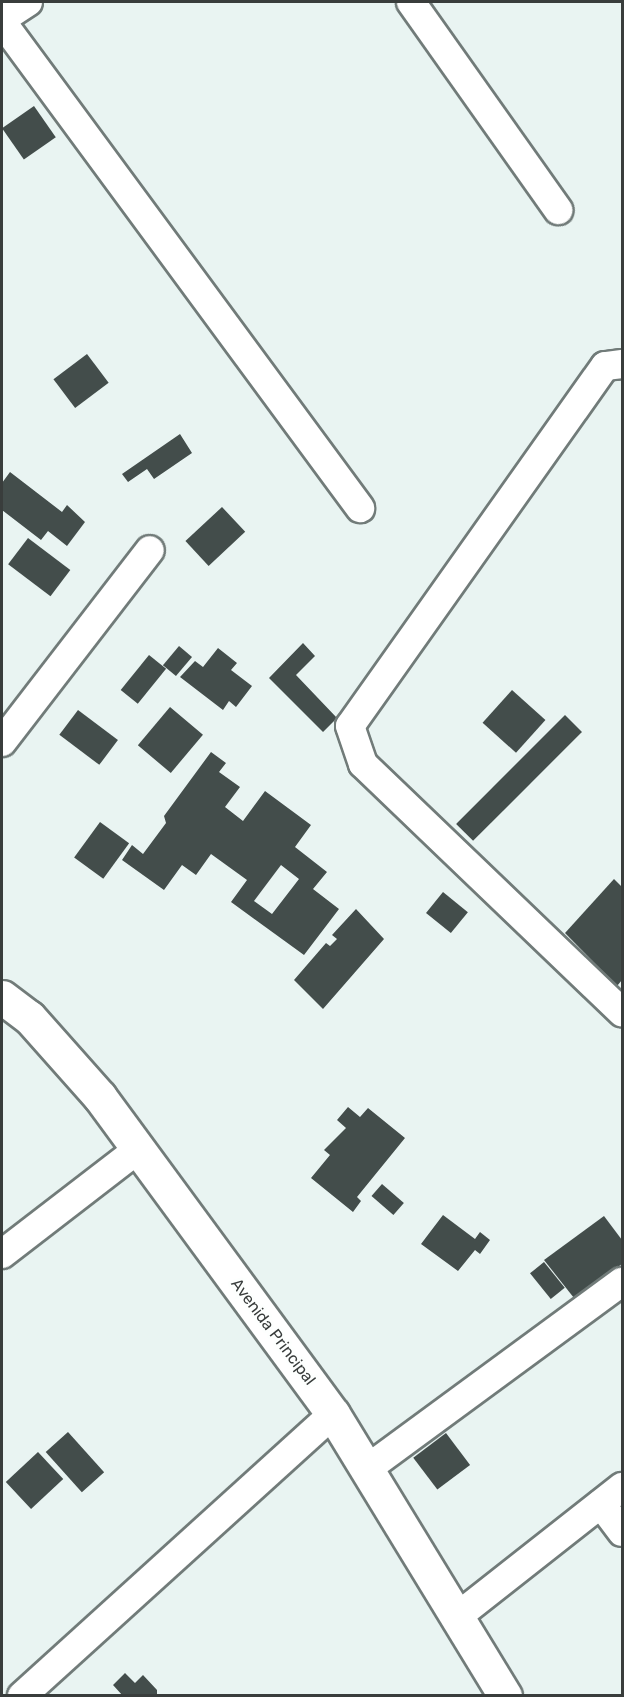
<!DOCTYPE html>
<html>
<head>
<meta charset="utf-8">
<style>
  body { margin:0 }
  #map { position:relative; width:624px; height:1697px; overflow:hidden; background:#e9f4f2; font-family:Rubik,sans-serif }
  div>[style] { position:absolute }
  .building>* { inset:0; background:#434d4b; transform-origin:0 0 }
  .roads { filter:drop-shadow(2px 0 #717b79) drop-shadow(-2px 0 #717b79) drop-shadow(0 2px #717b79) drop-shadow(0 -2px #717b79) }
  .street>* { height:28px; margin:-14px; padding:0 14px; transform-origin:14px; border-radius:14px; background:#fff }
  .secondary>* { height:33px; margin:-16.5px; padding:0 16.5px; transform-origin:16.5px; border-radius:16.5px; background:#fff }
  span { translate:-50% -50%; white-space:nowrap; text-align:center; line-height:1.15; -webkit-text-stroke:6px #fdfffe; paint-order:stroke }
  .street-label { font-size:16px; color:#393d3c }
  .frame { position:absolute; inset:0; border:3px solid #393d3c; pointer-events:none }
</style>
</head>
<body>
<div id="map">
  <div class="building">
    <i style="left:34px;top:106px;width:38px;height:39px;rotate:55deg"></i>
    <i style="left:87px;top:354px;width:36px;height:42px;rotate:53deg"></i>
    <i style="clip-path:polygon(180px 434px,192px 453px,154px 479px,147px 469px,128px 482px,122px 474px)"></i>
    <i style="clip-path:polygon(10px 472px,62px 512px,67px 505px,85px 522px,67px 546px,48px 531px,41px 540px,2px 510px,2px 483px)"></i>
    <i style="left:222px;top:507px;width:34px;height:50px;rotate:47deg"></i>
    <i style="left:28px;top:538px;width:53px;height:33px;rotate:37deg"></i>
    <i style="clip-path:polygon(303px 643px,315px 656px,296px 675px,337px 718px,323px 732px,269px 678px)"></i>
    <i style="left:179px;top:646px;width:17px;height:25px;rotate:40deg"></i>
    <i style="clip-path:polygon(218px 648px,237px 663px,231px 670px,252px 686px,236px 707px,229px 701px,223px 710px,180px 677px,195px 661px,203px 667px)"></i>
    <i style="left:149px;top:655px;width:22px;height:45px;rotate:39deg"></i>
    <i style="left:512px;top:690px;width:45px;height:44px;rotate:42deg"></i>
    <i style="left:170px;top:707px;width:43px;height:50px;rotate:40deg"></i>
    <i style="left:78px;top:710px;width:50px;height:31px;rotate:37deg"></i>
    <i style="left:565px;top:715px;width:24px;height:154px;rotate:45deg"></i>
    <i style="clip-path:polygon(evenodd,211px 752px,226px 763px,219px 772px,240px 787px,225px 807px,243px 821px,265px 791px,311px 825px,295px 847px,327px 872px,313px 889px,339px 909px,304px 955px,231px 902px,247px 880px,211px 854px,196px 875px,182px 865px,164px 890px,122px 860px,132px 845px,143px 854px,166px 823px,164px 816px,211px 752px,281px 865px,299px 879px,272px 914px,254px 901px,281px 865px)"></i>
    <i style="left:100px;top:822px;width:36px;height:44px;rotate:36deg"></i>
    <i style="clip-path:polygon(614px 879px,622px 887px,622px 980px,617px 986px,565px 933px)"></i>
    <i style="left:443px;top:892px;width:32px;height:27px;rotate:39deg"></i>
    <i style="clip-path:polygon(356px 909px,384px 939px,323px 1009px,294px 980px,326px 943px,330px 946px,337px 939px,332px 935px)"></i>
    <i style="clip-path:polygon(348px 1107px,360px 1117px,368px 1108px,405px 1138px,357px 1197px,361px 1201px,353px 1212px,311px 1178px,330px 1155px,324px 1150px,346px 1128px,337px 1120px)"></i>
    <i style="left:382px;top:1184px;width:29px;height:16px;rotate:41deg"></i>
    <i style="clip-path:polygon(443px 1215px,475px 1239px,480px 1232px,490px 1240px,480px 1254px,475px 1250px,458px 1271px,421px 1244px)"></i>
    <i style="clip-path:polygon(604px 1216px,622px 1240px,622px 1264px,574px 1298px,544px 1260px)"></i>
    <i style="left:544px;top:1262px;width:33px;height:18px;rotate:51deg"></i>
    <i style="left:68px;top:1432px;width:54px;height:30px;rotate:48deg"></i>
    <i style="left:446px;top:1433px;width:40px;height:41px;rotate:53deg"></i>
    <i style="left:38px;top:1452px;width:37px;height:44px;rotate:47deg"></i>
    <i style="clip-path:polygon(125px 1673px,135px 1683px,143px 1675px,157px 1690px,157px 1696px,123px 1696px,113px 1685px)"></i>
  </div>
  <div class="roads">
    <div class="street">
      <i style="left:411px;top:2px;width:255px;rotate:54.7deg"></i>
      <i style="left:2px;top:19px;width:31px;rotate:-33deg"></i>
      <i style="left:2px;top:22px;width:604px;rotate:53.62deg"></i>
      <i style="left:622px;top:364px;width:17px;rotate:173deg"></i>
      <i style="left:605px;top:366px;width:441px;rotate:125.3deg"></i>
      <i style="left:350px;top:726px;width:40px;rotate:71.1deg"></i>
      <i style="left:363px;top:764px;width:359px;rotate:43.8deg"></i>
      <i style="left:2px;top:742px;width:242px;rotate:-52.4deg"></i>
      <i style="left:2px;top:1254px;width:170px;rotate:-37.6deg"></i>
      <i style="left:367px;top:1469px;width:316px;rotate:-36.3deg"></i>
      <i style="left:601px;top:1504px;width:35px;rotate:53deg"></i>
      <i style="left:458px;top:1616px;width:209px;rotate:-38.2deg"></i>
      <i style="left:22px;top:1696px;width:420px;rotate:-42.2deg"></i>
    </div>
    <div class="secondary">
      <i style="left:2px;top:997px;width:34px;rotate:37deg"></i>
      <i style="left:29px;top:1017px;width:107px;rotate:48.4deg"></i>
      <i style="left:100px;top:1097px;width:393px;rotate:53.7deg"></i>
      <i style="left:333px;top:1414px;width:330px;rotate:58.6deg"></i>
    </div>
  </div>
  <div class="street-label">
    <span style="left:273px;top:1332px;rotate:53deg">Avenida Principal</span>
  </div>
  <div class="frame"></div>
</div>
</body>
</html>
